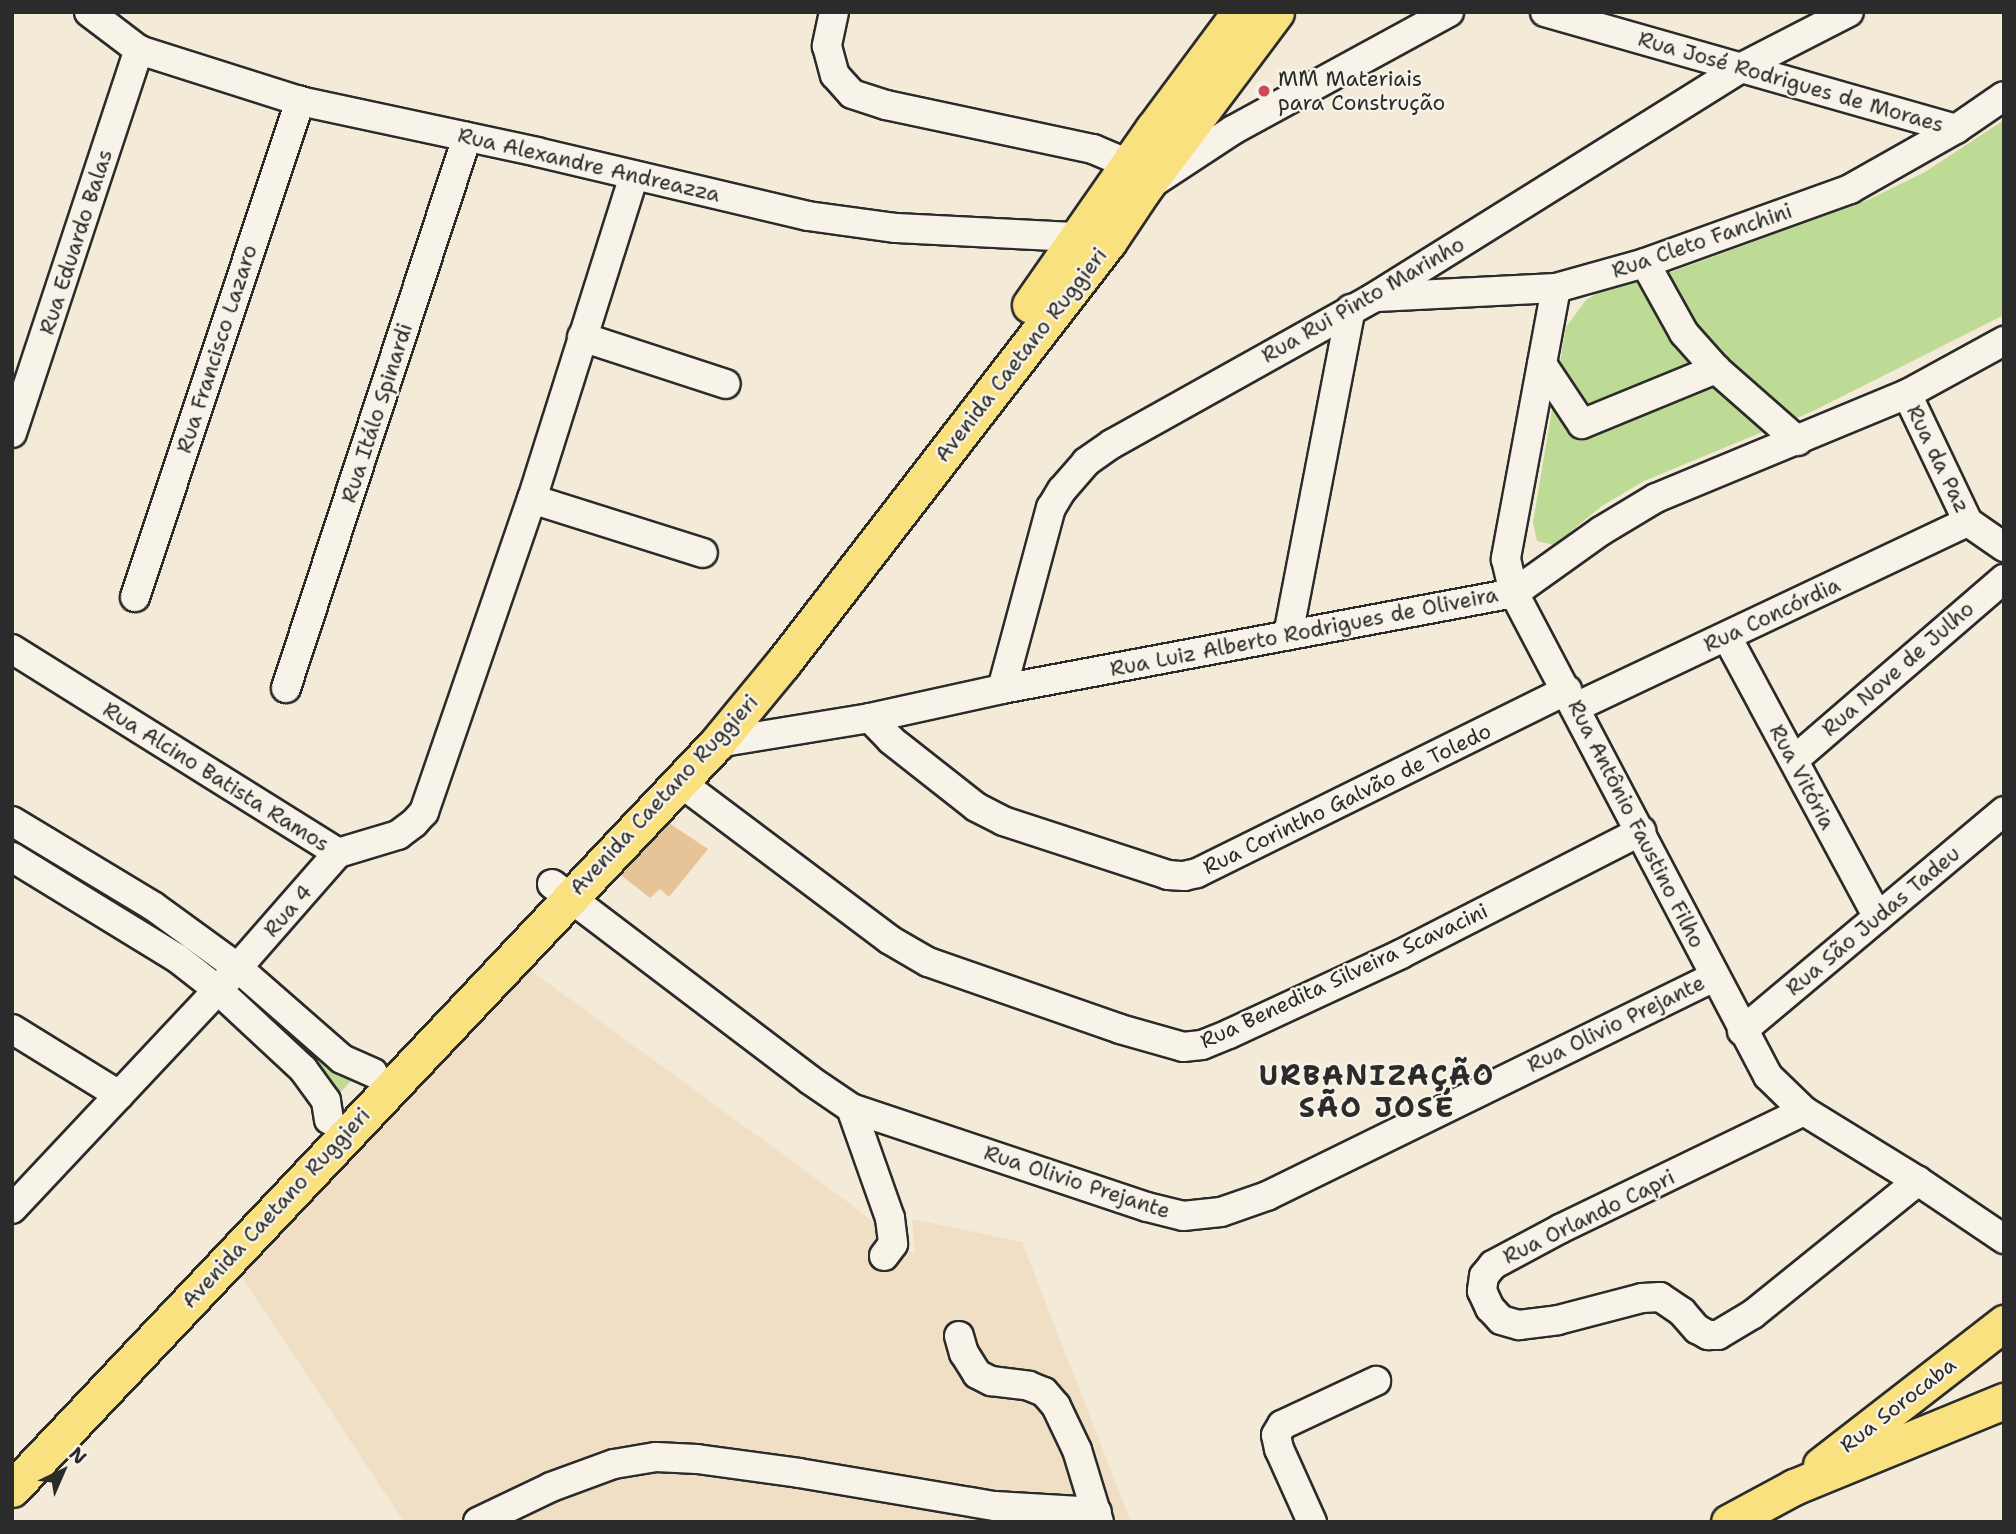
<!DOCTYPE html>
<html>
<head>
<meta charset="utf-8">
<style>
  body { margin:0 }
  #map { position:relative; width:2016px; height:1534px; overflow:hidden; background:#f4ead8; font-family:"Shantell Sans",sans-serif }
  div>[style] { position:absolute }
  .built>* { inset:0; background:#f0dfc5 }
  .green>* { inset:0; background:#bddb94 }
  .building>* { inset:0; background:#e7c498 }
  .roads { filter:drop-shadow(2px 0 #2b2b2b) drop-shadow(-2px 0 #2b2b2b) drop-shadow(0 2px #2b2b2b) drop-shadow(0 -2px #2b2b2b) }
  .minor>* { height:28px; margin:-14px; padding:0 14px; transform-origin:14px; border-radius:14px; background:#f7f3e8 }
  .major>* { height:35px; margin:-17.5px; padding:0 17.5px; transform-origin:17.5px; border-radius:17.5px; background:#fae180 }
  .dots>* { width:19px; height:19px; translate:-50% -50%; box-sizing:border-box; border:4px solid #f7f3e8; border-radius:50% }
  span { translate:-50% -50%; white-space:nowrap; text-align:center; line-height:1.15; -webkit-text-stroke:5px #f7f3e8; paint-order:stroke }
  .poi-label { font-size:21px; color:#2b2b2b }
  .left { translate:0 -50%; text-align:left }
  .street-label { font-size:21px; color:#2b2b2b }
  .district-label { font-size:28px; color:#2b2b2b; font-weight:700; letter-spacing:2px }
  .frame { position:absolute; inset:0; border:14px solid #2b2b2b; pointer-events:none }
  .north { position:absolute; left:28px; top:1436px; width:70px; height:70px; -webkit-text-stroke:5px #f7f3e8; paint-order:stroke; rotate:44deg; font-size:19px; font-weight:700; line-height:28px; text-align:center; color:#2b2b2b }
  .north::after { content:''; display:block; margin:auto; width:24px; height:32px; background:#2b2b2b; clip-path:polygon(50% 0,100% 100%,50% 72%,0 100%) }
</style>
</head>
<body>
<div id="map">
  <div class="built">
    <i style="clip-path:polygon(515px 959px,852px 1205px,915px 1255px,912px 1219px,1022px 1242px,1131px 1522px,404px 1522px,236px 1268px)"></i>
  </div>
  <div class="green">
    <i style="clip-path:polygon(2004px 120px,2004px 315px,1811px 412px,1644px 481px,1602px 506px,1554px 545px,1537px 541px,1533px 522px,1566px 327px,1586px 300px,1601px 291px,1674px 271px,1870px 199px,1925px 172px)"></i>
    <i style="clip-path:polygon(60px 866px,192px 945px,220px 967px,215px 973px,55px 872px)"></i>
    <i style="clip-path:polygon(238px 984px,322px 1064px,351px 1081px,336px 1097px,233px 990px)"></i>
  </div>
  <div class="building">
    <i style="clip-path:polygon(669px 823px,708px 849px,669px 897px,660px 889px,650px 898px,621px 875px)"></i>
  </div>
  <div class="roads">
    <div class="minor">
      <i style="left:89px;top:12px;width:63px;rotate:37.2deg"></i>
      <i style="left:139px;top:50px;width:169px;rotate:17.6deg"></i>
      <i style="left:300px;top:101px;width:242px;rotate:12.1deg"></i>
      <i style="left:537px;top:152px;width:278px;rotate:13.3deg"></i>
      <i style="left:808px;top:216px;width:89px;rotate:7.8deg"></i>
      <i style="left:896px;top:228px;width:198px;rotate:2.9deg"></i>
      <i style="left:834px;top:12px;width:35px;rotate:102deg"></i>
      <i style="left:827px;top:46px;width:30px;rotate:75deg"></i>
      <i style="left:835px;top:75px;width:25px;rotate:48deg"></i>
      <i style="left:852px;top:94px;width:36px;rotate:18deg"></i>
      <i style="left:886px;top:105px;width:212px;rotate:12deg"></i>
      <i style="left:1093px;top:149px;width:39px;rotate:23deg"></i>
      <i style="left:1545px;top:12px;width:427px;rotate:15.9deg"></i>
      <i style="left:1157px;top:180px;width:91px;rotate:-33.3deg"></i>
      <i style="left:1233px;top:130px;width:246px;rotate:-28.6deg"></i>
      <i style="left:1645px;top:263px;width:80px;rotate:60.9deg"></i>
      <i style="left:1684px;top:333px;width:48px;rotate:48.4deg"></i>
      <i style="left:1716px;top:369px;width:109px;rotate:41.3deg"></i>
      <i style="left:1556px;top:288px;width:276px;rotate:100.5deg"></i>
      <i style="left:1506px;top:559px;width:35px;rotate:77deg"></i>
      <i style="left:1514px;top:593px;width:546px;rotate:62.26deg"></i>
      <i style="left:1768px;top:1076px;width:50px;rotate:44.2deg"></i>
      <i style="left:1804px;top:1111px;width:134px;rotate:31.6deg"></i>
      <i style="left:1918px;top:1181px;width:104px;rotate:34deg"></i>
      <i style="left:1377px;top:297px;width:179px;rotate:-2.9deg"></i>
      <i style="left:1556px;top:288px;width:92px;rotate:-15.7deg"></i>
      <i style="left:1645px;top:263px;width:218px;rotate:-19.8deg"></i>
      <i style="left:1850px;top:189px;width:122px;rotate:-29.5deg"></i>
      <i style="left:1956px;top:129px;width:58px;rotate:-34.5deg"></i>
      <i style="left:582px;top:337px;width:151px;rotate:18.1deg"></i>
      <i style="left:1542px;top:364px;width:72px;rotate:56.3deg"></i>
      <i style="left:1582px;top:424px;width:145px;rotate:-22.3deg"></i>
      <i style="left:1907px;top:394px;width:142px;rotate:64.5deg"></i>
      <i style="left:1968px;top:522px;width:44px;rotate:34.8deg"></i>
      <i style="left:12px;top:433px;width:404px;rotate:-71.7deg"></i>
      <i style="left:532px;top:499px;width:179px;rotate:17.5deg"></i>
      <i style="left:135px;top:597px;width:523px;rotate:-71.6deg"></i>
      <i style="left:1288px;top:635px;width:332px;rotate:-79.1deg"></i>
      <i style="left:1727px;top:637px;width:318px;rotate:61.7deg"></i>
      <i style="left:12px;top:649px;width:385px;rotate:32deg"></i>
      <i style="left:338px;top:853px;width:63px;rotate:-16.7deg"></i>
      <i style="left:398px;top:835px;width:20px;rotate:-37deg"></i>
      <i style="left:414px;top:823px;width:15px;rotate:-48deg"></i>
      <i style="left:424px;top:812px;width:331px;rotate:-71deg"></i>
      <i style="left:532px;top:499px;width:339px;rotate:-72.5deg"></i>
      <i style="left:286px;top:688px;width:580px;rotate:-71.81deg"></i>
      <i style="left:1002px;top:689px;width:188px;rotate:-74.9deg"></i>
      <i style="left:1051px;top:508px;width:21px;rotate:-59deg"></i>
      <i style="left:1062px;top:490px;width:37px;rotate:-49deg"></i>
      <i style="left:1086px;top:462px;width:32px;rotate:-35deg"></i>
      <i style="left:1112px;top:444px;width:299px;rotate:-29.2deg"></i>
      <i style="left:1373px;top:298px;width:435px;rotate:-32deg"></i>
      <i style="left:1742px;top:67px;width:120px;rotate:-27.2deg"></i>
      <i style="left:1576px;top:707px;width:433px;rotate:-25.3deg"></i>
      <i style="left:870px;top:718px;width:30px;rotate:46deg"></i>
      <i style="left:891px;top:740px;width:108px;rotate:38.2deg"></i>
      <i style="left:976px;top:807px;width:30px;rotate:27deg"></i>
      <i style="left:1003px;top:821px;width:174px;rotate:18.1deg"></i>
      <i style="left:1168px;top:875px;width:16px;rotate:4deg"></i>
      <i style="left:1184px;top:876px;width:13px;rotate:-13deg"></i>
      <i style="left:1197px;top:873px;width:413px;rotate:-26.3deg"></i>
      <i style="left:717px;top:743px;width:155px;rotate:-9.3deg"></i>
      <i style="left:870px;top:718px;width:135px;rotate:-12.4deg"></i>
      <i style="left:1002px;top:689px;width:521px;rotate:-10.62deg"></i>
      <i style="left:1514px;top:593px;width:107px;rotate:-35.5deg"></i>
      <i style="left:1601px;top:531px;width:64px;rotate:-31deg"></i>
      <i style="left:1656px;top:498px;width:272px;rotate:-22.5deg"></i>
      <i style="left:1907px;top:394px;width:111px;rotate:-28.7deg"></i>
      <i style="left:1794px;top:760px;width:277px;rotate:-40.8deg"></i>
      <i style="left:681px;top:783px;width:261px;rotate:36.9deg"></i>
      <i style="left:890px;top:940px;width:44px;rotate:30.1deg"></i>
      <i style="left:928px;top:962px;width:203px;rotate:19.2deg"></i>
      <i style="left:1120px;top:1029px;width:66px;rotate:15.9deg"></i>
      <i style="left:1183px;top:1047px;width:19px;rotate:-6deg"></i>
      <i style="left:1202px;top:1045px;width:29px;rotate:-22deg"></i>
      <i style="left:1229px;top:1034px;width:190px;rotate:-24.9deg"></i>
      <i style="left:1401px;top:954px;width:270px;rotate:-27.1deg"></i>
      <i style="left:12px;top:821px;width:165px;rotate:31.1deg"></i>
      <i style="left:153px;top:906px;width:105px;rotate:36.1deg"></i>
      <i style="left:238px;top:968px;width:138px;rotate:41.2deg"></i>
      <i style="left:342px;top:1059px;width:34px;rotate:24deg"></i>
      <i style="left:12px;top:857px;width:193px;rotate:31.5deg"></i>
      <i style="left:177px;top:958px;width:52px;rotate:38deg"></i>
      <i style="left:218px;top:990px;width:116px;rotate:42.9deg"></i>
      <i style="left:303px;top:1069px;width:39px;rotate:54deg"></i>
      <i style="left:326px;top:1101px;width:19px;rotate:81deg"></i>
      <i style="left:552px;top:884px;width:324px;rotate:37.2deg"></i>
      <i style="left:810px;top:1080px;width:50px;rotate:34.3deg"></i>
      <i style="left:851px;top:1108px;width:312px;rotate:18.5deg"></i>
      <i style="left:1147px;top:1207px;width:37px;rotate:14deg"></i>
      <i style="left:1183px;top:1216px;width:38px;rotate:-6deg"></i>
      <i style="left:1221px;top:1212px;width:49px;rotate:-19.2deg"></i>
      <i style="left:1267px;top:1196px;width:498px;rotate:-26.1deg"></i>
      <i style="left:12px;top:1029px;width:126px;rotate:31.7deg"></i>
      <i style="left:1742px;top:1031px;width:342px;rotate:-40deg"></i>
      <i style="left:851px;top:1108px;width:117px;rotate:70.5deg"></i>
      <i style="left:890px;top:1218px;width:26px;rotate:83deg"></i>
      <i style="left:893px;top:1244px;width:15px;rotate:127deg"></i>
      <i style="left:1804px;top:1111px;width:271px;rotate:154.2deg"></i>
      <i style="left:1560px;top:1229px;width:76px;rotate:151.8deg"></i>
      <i style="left:1493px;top:1265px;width:14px;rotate:129deg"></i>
      <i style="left:1484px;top:1276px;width:15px;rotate:98deg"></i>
      <i style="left:1482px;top:1291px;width:19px;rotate:65deg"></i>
      <i style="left:1490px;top:1308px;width:16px;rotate:47deg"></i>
      <i style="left:1501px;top:1320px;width:19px;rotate:16deg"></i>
      <i style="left:1519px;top:1325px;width:39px;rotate:-7deg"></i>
      <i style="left:1558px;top:1320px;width:87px;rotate:-14.7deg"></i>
      <i style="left:1642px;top:1298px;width:18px;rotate:-3deg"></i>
      <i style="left:1660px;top:1297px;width:27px;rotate:34deg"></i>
      <i style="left:1682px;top:1312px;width:23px;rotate:49deg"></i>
      <i style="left:1697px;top:1329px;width:13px;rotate:29deg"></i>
      <i style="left:1708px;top:1335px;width:10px"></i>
      <i style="left:1718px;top:1335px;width:41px;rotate:-31deg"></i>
      <i style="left:1753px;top:1314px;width:212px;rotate:-38.9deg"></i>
      <i style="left:12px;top:1209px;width:301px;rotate:-46.8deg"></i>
      <i style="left:218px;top:990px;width:182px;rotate:-48.8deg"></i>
      <i style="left:959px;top:1336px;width:18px;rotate:74deg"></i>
      <i style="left:964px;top:1353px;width:25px;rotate:58deg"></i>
      <i style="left:977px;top:1374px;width:16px;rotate:27deg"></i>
      <i style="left:991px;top:1381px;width:38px;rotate:7deg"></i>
      <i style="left:1029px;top:1386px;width:16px;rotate:22deg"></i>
      <i style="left:1044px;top:1392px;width:18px;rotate:49deg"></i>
      <i style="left:1056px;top:1406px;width:49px;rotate:64.5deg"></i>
      <i style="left:1077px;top:1450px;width:75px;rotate:73deg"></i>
      <i style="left:478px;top:1522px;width:81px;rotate:-25.6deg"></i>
      <i style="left:551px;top:1487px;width:67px;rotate:-20.1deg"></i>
      <i style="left:614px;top:1464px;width:43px;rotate:-9.5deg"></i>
      <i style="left:656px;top:1457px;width:41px;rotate:2.8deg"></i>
      <i style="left:697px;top:1459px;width:103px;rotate:7.8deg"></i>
      <i style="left:799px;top:1473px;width:199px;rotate:9.6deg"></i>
      <i style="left:995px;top:1506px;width:102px;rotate:3.4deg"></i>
      <i style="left:1312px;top:1522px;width:80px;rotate:-114.3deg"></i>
      <i style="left:1279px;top:1449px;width:14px;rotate:-102deg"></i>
      <i style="left:1276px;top:1435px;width:12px;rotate:-59deg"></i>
      <i style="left:1282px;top:1425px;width:104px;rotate:-25.1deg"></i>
    </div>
    <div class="major">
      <i style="left:1030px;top:305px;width:215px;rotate:-55.1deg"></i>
      <i style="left:1153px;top:129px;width:146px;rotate:-53.4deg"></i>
      <i style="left:1821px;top:1465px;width:232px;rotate:-37.8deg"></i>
      <i style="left:12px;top:1489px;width:1026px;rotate:-46.62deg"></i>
      <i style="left:717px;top:743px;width:104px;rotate:-50.5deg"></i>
      <i style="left:783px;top:663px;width:533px;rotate:-52.31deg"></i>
      <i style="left:1109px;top:241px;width:61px;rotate:-56.3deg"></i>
      <i style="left:1143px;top:190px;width:222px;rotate:-53.2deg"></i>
      <i style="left:1729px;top:1522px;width:74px;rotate:-28.3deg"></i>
      <i style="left:1794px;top:1487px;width:227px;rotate:-22.3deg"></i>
    </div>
  </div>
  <div class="dots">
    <i style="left:1264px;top:91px;background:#d1495b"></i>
  </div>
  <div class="poi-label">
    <span class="left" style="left:1278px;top:91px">MM Materiais<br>para Construção</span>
  </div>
  <div class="street-label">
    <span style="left:1791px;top:82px;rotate:16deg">Rua José Rodrigues de Moraes</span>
    <span style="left:589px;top:165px;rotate:13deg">Rua Alexandre Andreazza</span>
    <span style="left:1702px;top:241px;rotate:-19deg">Rua Cleto Fanchini</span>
    <span style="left:76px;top:242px;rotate:-72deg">Rua Eduardo Balas</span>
    <span style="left:1363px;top:300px;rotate:-30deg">Rua Rui Pinto Marinho</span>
    <span style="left:217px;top:349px;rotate:-72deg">Rua Francisco Lazaro</span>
    <span style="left:1021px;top:355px;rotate:-52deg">Avenida Caetano Ruggieri</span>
    <span style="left:377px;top:413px;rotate:-72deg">Rua Itálo Spinardi</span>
    <span style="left:1938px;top:459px;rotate:64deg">Rua da Paz</span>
    <span style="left:1772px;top:615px;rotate:-25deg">Rua Concórdia</span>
    <span style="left:1304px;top:632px;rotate:-11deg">Rua Luiz Alberto Rodrigues de Oliveira</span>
    <span style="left:1898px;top:669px;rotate:-41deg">Rua Nove de Julho</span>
    <span style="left:216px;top:777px;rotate:32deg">Rua Alcino Batista Ramos</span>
    <span style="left:1802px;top:777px;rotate:62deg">Rua Vitória</span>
    <span style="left:664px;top:795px;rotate:-47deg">Avenida Caetano Ruggieri</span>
    <span style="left:1347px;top:799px;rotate:-26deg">Rua Corintho Galvão de Toledo</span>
    <span style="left:1636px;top:824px;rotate:63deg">Rua Antônio Faustino Filho</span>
    <span style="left:288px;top:911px;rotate:-49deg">Rua 4</span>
    <span style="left:1873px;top:921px;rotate:-40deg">Rua São Judas Tadeu</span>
    <span style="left:1344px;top:976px;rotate:-25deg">Rua Benedita Silveira Scavacini</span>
    <span style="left:1616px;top:1024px;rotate:-26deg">Rua Olivio Prejante</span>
    <span style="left:1077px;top:1182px;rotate:18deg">Rua Olivio Prejante</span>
    <span style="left:276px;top:1208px;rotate:-47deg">Avenida Caetano Ruggieri</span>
    <span style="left:1589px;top:1217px;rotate:-26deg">Rua Orlando Capri</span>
    <span style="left:1898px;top:1405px;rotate:-38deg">Rua Sorocaba</span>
  </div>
  <div class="district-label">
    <span style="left:1377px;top:1091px">URBANIZAÇÃO<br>SÃO JOSÉ</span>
  </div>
  <div class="frame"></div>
  <div class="north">N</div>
</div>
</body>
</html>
